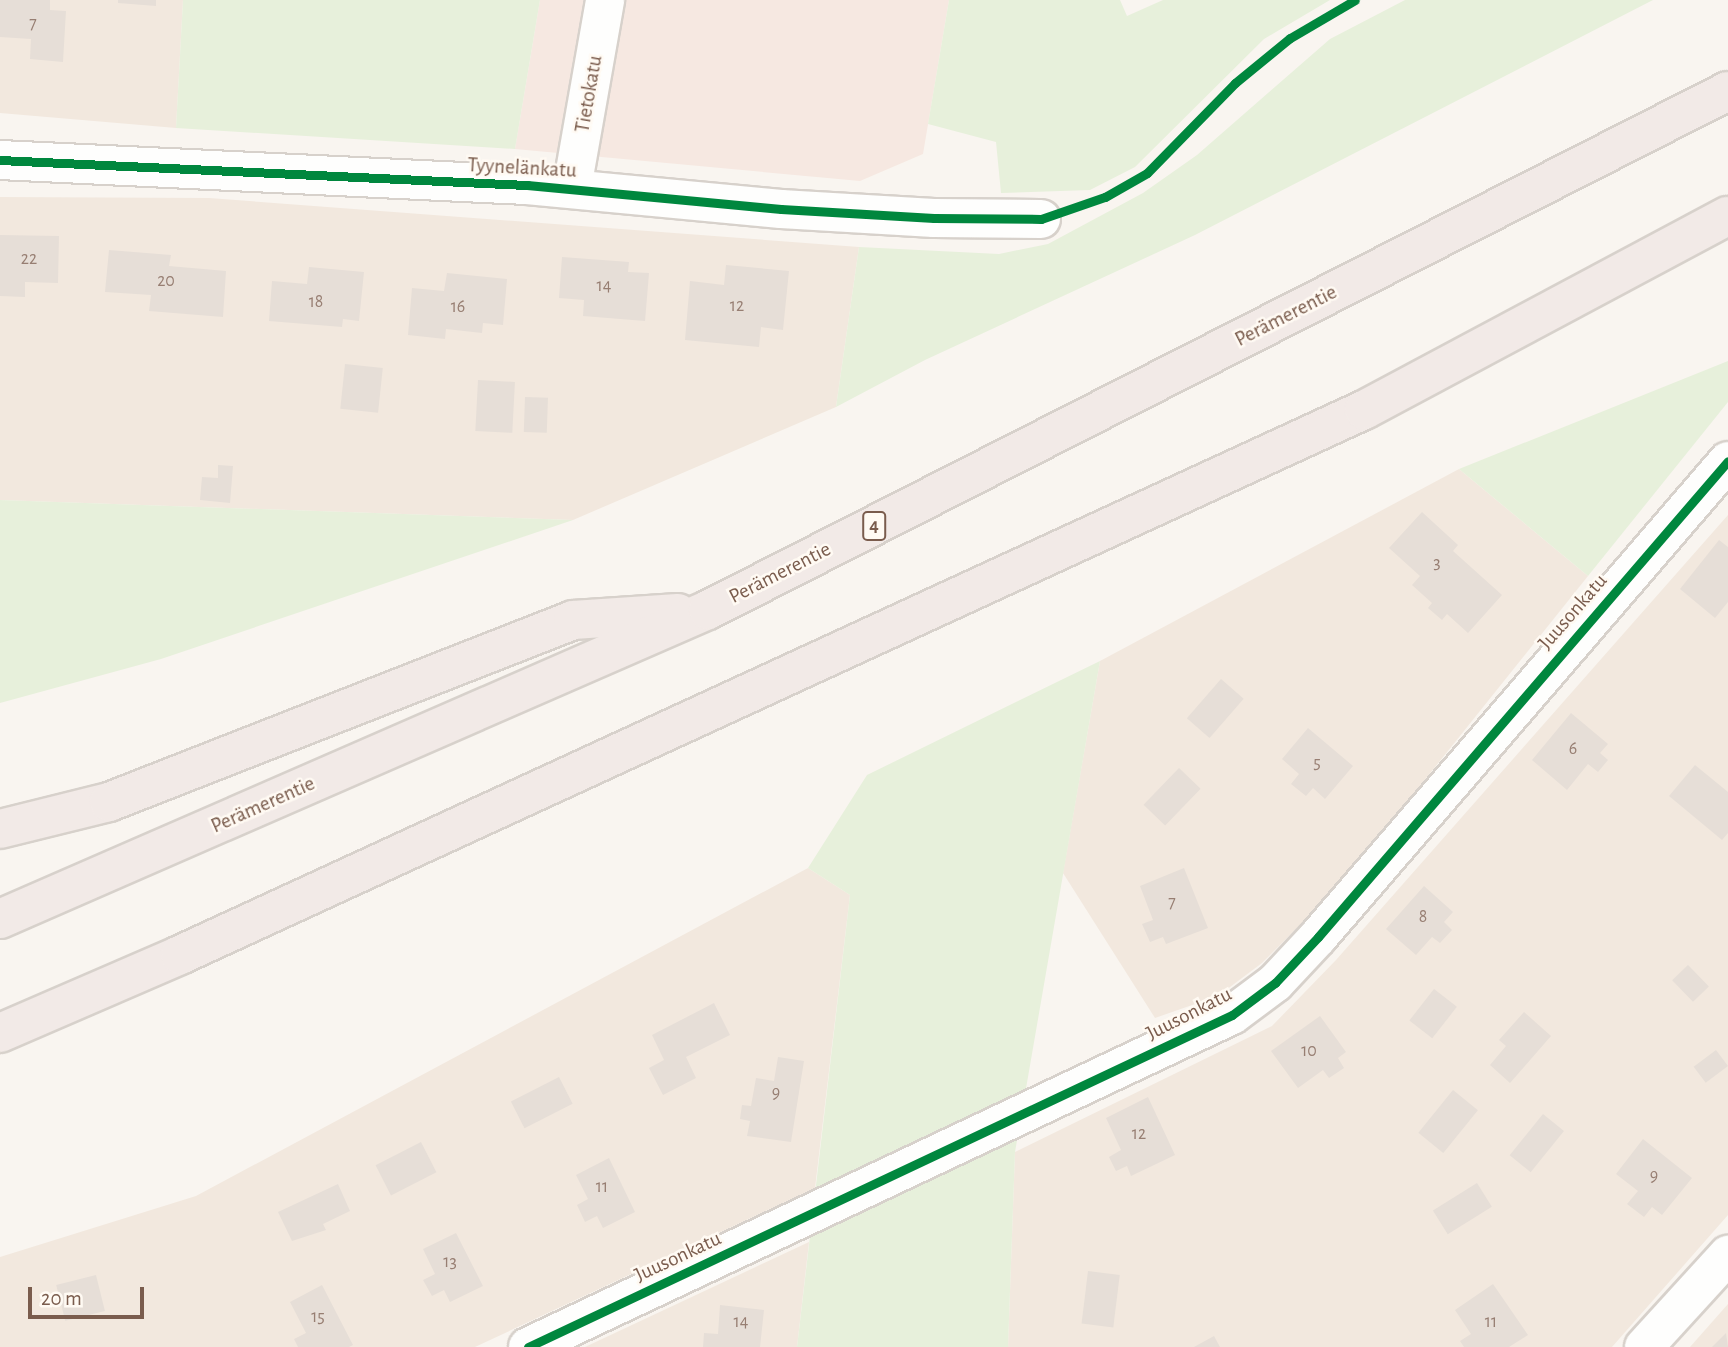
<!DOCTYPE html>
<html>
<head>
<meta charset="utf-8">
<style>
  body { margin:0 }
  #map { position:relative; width:1728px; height:1347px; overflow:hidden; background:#f9f5f0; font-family:"Alegreya Sans",sans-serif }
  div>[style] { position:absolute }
  .residential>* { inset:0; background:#f2e8de }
  .commercial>* { inset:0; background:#f6e8e1 }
  .green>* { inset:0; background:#e7f0db }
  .building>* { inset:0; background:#e6ded7; transform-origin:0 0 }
  .roads { filter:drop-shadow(2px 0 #d7d1cb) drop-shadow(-2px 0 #d7d1cb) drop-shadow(0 2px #d7d1cb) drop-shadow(0 -2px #d7d1cb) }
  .minor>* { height:38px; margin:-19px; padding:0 19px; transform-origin:19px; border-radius:19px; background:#fefefd }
  .highway>* { height:38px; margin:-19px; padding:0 19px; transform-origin:19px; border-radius:19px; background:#f2eae7 }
  .cycleway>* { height:9px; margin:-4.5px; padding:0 4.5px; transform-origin:4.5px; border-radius:4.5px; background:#00873e }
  span { translate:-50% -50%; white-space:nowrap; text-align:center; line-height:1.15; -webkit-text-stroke:5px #fffaf3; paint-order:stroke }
  .number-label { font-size:18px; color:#977e72 }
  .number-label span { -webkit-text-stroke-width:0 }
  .shield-label span { padding:2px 5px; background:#fffaf3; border:2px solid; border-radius:5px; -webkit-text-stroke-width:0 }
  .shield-label { font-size:19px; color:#7a5c4d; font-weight:700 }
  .street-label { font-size:21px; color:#7a5c4d }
  .scale { position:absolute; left:28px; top:1287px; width:116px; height:32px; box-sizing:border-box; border:4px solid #7a5c4d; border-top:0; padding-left:9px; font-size:21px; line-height:24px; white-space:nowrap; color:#7a5c4d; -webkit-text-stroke:5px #fffaf3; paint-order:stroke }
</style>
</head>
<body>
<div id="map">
  <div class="residential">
    <i style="clip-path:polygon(0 0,183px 0,176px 128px,0 113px)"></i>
    <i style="clip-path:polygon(0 197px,209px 198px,859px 247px,836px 407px,573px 520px,0 500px)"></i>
    <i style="clip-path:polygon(1459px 469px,1588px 576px,1343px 882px,1262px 963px,1218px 996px,1155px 1018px,1063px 873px,1100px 661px)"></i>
    <i style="clip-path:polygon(1728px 515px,1728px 1215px,1612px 1347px,1008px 1347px,1015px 1152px,1272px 1026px,1336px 960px)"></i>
    <i style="clip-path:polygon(808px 868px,850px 895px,815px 1188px,475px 1347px,0 1347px,0 1257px,196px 1196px)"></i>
    <i style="clip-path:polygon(809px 1242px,797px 1347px,585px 1347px)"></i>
    <i style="clip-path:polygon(1728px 1304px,1728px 1347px,1690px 1347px)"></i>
  </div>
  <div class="commercial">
    <i style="clip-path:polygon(540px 0,949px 0,923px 154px,860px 181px,515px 149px)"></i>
  </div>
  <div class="green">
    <i style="clip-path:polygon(183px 0,540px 0,515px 149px,176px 128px)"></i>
    <i style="clip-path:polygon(949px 0,1120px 0,1127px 16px,1163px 0,1330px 0,1264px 39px,1135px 167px,1090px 190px,1001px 193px,996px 142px,928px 124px)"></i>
    <i style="clip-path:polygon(1405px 0,1653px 0,1195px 235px,925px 360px,836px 407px,859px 247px,999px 254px,1048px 244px,1143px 193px,1197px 155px,1330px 39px)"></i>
    <i style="clip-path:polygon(1728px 361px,1728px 402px,1588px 576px,1459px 469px)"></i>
    <i style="clip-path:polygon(0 500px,573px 520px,161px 659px,0 703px)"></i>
    <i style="clip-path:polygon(1100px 661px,1015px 1152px,1008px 1347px,797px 1347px,850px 895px,808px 868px,867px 775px)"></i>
  </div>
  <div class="building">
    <i style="clip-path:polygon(0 0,50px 0,50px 10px,66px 11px,63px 62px,30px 59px,31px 39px,0 37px)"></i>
    <i style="clip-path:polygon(118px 0,156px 0,156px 6px,118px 3px)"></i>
    <i style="clip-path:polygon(0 235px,59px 236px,58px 283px,25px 282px,25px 297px,0 296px)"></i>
    <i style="clip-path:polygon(109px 250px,171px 255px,169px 266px,226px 271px,223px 317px,149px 311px,151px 295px,105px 292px)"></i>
    <i style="clip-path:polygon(562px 257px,629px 262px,628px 272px,649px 273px,645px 321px,583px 316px,584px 300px,559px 298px)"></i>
    <i style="clip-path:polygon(726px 265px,789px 271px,783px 330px,761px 327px,759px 347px,685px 340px,690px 281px,724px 285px)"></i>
    <i style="clip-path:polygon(309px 267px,364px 272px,359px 321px,343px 319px,342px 327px,269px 321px,272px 281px,307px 284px)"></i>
    <i style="clip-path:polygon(447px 273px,507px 279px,503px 325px,483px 323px,482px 333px,446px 329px,445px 339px,408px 335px,412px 288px,444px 291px)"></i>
    <i style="left:345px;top:364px;width:38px;height:45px;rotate:6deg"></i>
    <i style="left:478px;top:380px;width:37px;height:51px;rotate:3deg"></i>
    <i style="left:525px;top:397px;width:23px;height:35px;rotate:2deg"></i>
    <i style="clip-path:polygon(218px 465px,233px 466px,230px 503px,200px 500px,202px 477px,218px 478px)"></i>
    <i style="clip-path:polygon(1422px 512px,1458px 545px,1453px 551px,1502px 595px,1468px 633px,1447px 614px,1442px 620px,1428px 608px,1432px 603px,1412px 585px,1420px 576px,1389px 548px)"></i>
    <i style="clip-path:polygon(1719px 540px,1728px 547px,1728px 602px,1715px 618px,1680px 589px)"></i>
    <i style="left:1221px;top:679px;width:30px;height:52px;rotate:41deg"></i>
    <i style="clip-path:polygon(1571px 713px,1608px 744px,1600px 753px,1608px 760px,1598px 772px,1588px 764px,1567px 790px,1532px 760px)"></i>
    <i style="clip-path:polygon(1308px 728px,1353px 766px,1325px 799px,1313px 788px,1306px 796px,1291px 784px,1299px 774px,1282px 759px)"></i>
    <i style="clip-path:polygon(1695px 765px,1728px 792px,1728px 833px,1722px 840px,1669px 796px)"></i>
    <i style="left:1179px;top:768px;width:30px;height:51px;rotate:44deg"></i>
    <i style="clip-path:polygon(1184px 868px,1208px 928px,1166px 944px,1163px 937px,1150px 942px,1142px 924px,1153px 920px,1140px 886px)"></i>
    <i style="clip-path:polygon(1424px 886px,1453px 912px,1444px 922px,1452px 930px,1440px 943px,1432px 937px,1416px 955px,1386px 929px)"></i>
    <i style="left:1688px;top:965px;width:30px;height:22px;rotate:46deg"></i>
    <i style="left:1434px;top:989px;width:29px;height:40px;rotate:38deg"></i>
    <i style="clip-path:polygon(714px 1003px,730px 1035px,686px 1057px,696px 1078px,663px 1095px,649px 1068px,664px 1060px,652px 1035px)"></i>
    <i style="clip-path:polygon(1524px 1012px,1551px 1036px,1510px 1083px,1490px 1065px,1506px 1046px,1499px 1040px)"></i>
    <i style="clip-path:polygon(1320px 1016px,1346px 1052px,1338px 1058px,1344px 1068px,1329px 1078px,1323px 1070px,1298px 1088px,1271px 1051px)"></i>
    <i style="left:1716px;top:1050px;width:20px;height:28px;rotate:53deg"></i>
    <i style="clip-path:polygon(778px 1057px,804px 1061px,791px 1142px,747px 1136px,750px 1121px,740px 1119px,742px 1105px,751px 1106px,756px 1078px,774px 1081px)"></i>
    <i style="left:559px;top:1077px;width:30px;height:54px;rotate:63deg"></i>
    <i style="left:1453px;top:1090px;width:32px;height:55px;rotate:39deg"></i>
    <i style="clip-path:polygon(1148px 1097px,1175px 1155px,1131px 1176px,1127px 1166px,1116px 1171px,1109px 1157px,1121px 1150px,1106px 1118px)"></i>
    <i style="left:1543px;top:1114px;width:27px;height:53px;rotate:39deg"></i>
    <i style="clip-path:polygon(1643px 1139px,1692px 1178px,1662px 1215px,1652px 1207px,1644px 1217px,1627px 1204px,1638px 1191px,1616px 1174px)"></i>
    <i style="left:421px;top:1142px;width:34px;height:51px;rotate:63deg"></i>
    <i style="clip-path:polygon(609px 1158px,635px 1212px,603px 1228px,597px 1216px,585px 1222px,577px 1205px,588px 1199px,576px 1175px)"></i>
    <i style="left:1477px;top:1183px;width:28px;height:52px;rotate:58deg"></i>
    <i style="clip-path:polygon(338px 1184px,350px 1211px,323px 1224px,326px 1230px,292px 1241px,278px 1212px)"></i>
    <i style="clip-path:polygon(456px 1233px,483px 1286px,450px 1302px,444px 1290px,432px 1296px,423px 1280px,435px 1274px,423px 1249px)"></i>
    <i style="left:1088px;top:1271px;width:32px;height:53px;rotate:7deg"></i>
    <i style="left:96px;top:1275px;width:37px;height:41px;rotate:76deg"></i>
    <i style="clip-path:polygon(1493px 1284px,1528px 1335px,1509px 1347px,1464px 1347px,1460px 1341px,1471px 1334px,1455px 1310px)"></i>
    <i style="clip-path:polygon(322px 1285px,353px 1345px,349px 1347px,298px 1347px,294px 1339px,306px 1333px,290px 1302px)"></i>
    <i style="clip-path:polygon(720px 1305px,764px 1310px,760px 1347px,703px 1347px,704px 1333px,718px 1334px)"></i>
    <i style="clip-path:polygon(1726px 1333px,1728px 1347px,1712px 1347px)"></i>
    <i style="clip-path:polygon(1214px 1336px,1220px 1347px,1194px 1347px)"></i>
  </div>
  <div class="roads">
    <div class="minor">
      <i style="left:0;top:160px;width:528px;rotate:2.72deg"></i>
      <i style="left:527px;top:185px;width:255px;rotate:5.4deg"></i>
      <i style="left:781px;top:209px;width:153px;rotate:3.4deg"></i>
      <i style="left:934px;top:218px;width:107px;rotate:0.5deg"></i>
      <i style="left:572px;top:188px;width:191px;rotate:-80deg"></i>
      <i style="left:528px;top:1347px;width:778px;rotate:-25.25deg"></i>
      <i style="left:1232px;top:1015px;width:54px;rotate:-36.7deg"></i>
      <i style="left:1275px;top:983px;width:63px;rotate:-46.9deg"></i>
      <i style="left:1318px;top:937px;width:628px;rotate:-49.26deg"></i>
      <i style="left:1644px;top:1347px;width:125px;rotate:-47.6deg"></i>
    </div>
    <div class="highway">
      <i style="left:0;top:829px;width:112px;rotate:-13.9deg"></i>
      <i style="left:109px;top:802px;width:498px;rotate:-21.4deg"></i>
      <i style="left:573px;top:620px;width:105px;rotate:-3.8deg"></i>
      <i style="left:0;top:919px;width:772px;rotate:-23.58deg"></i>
      <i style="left:708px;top:610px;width:1144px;rotate:-26.97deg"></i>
      <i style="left:0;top:1033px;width:196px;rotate:-23.4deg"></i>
      <i style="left:180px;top:955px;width:1303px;rotate:-24.72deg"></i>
      <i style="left:1364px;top:410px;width:412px;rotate:-28.1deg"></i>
    </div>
  </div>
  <div class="cycleway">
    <i style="left:0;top:160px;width:528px;rotate:2.72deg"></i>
    <i style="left:527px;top:185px;width:255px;rotate:5.4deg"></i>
    <i style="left:781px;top:209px;width:153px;rotate:3.4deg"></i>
    <i style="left:934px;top:218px;width:107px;rotate:0.5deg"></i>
    <i style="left:1041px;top:219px;width:68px;rotate:-19deg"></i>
    <i style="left:1105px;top:197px;width:48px;rotate:-29.7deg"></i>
    <i style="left:1147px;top:173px;width:126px;rotate:-45.6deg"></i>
    <i style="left:1235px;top:83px;width:71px;rotate:-39.3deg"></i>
    <i style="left:1290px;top:38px;width:75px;rotate:-30.3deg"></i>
    <i style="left:528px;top:1347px;width:778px;rotate:-25.25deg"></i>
    <i style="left:1232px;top:1015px;width:54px;rotate:-36.7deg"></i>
    <i style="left:1275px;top:983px;width:63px;rotate:-46.9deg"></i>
    <i style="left:1318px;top:937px;width:628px;rotate:-49.26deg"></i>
  </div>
  <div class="number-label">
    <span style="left:33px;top:24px">7</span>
    <span style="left:29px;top:259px">22</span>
    <span style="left:166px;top:281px">20</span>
    <span style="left:604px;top:286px">14</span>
    <span style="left:316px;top:302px">18</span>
    <span style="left:737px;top:306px">12</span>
    <span style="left:458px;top:307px">16</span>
    <span style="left:1437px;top:563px">3</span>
    <span style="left:1573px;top:749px">6</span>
    <span style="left:1317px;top:763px">5</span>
    <span style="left:1172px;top:903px">7</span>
    <span style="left:1423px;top:917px">8</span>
    <span style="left:1309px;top:1051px">10</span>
    <span style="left:776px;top:1093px">9</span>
    <span style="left:1139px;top:1134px">12</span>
    <span style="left:1654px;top:1176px">9</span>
    <span style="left:602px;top:1187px">11</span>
    <span style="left:450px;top:1262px">13</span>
    <span style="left:318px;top:1317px">15</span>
    <span style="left:741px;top:1322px">14</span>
    <span style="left:1491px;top:1322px">11</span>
  </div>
  <div class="shield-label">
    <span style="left:874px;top:526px">4</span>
  </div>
  <div class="street-label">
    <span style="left:589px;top:94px;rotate:-80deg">Tietokatu</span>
    <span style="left:522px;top:168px;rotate:3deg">Tyynelänkatu</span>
    <span style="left:1286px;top:316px;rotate:-27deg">Perämerentie</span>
    <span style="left:780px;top:573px;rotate:-27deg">Perämerentie</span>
    <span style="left:1573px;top:612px;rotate:-49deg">Juusonkatu</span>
    <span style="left:263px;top:805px;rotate:-24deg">Perämerentie</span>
    <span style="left:1189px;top:1014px;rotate:-27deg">Juusonkatu</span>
    <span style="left:678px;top:1257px;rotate:-25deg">Juusonkatu</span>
  </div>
  <div class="scale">20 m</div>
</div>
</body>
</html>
